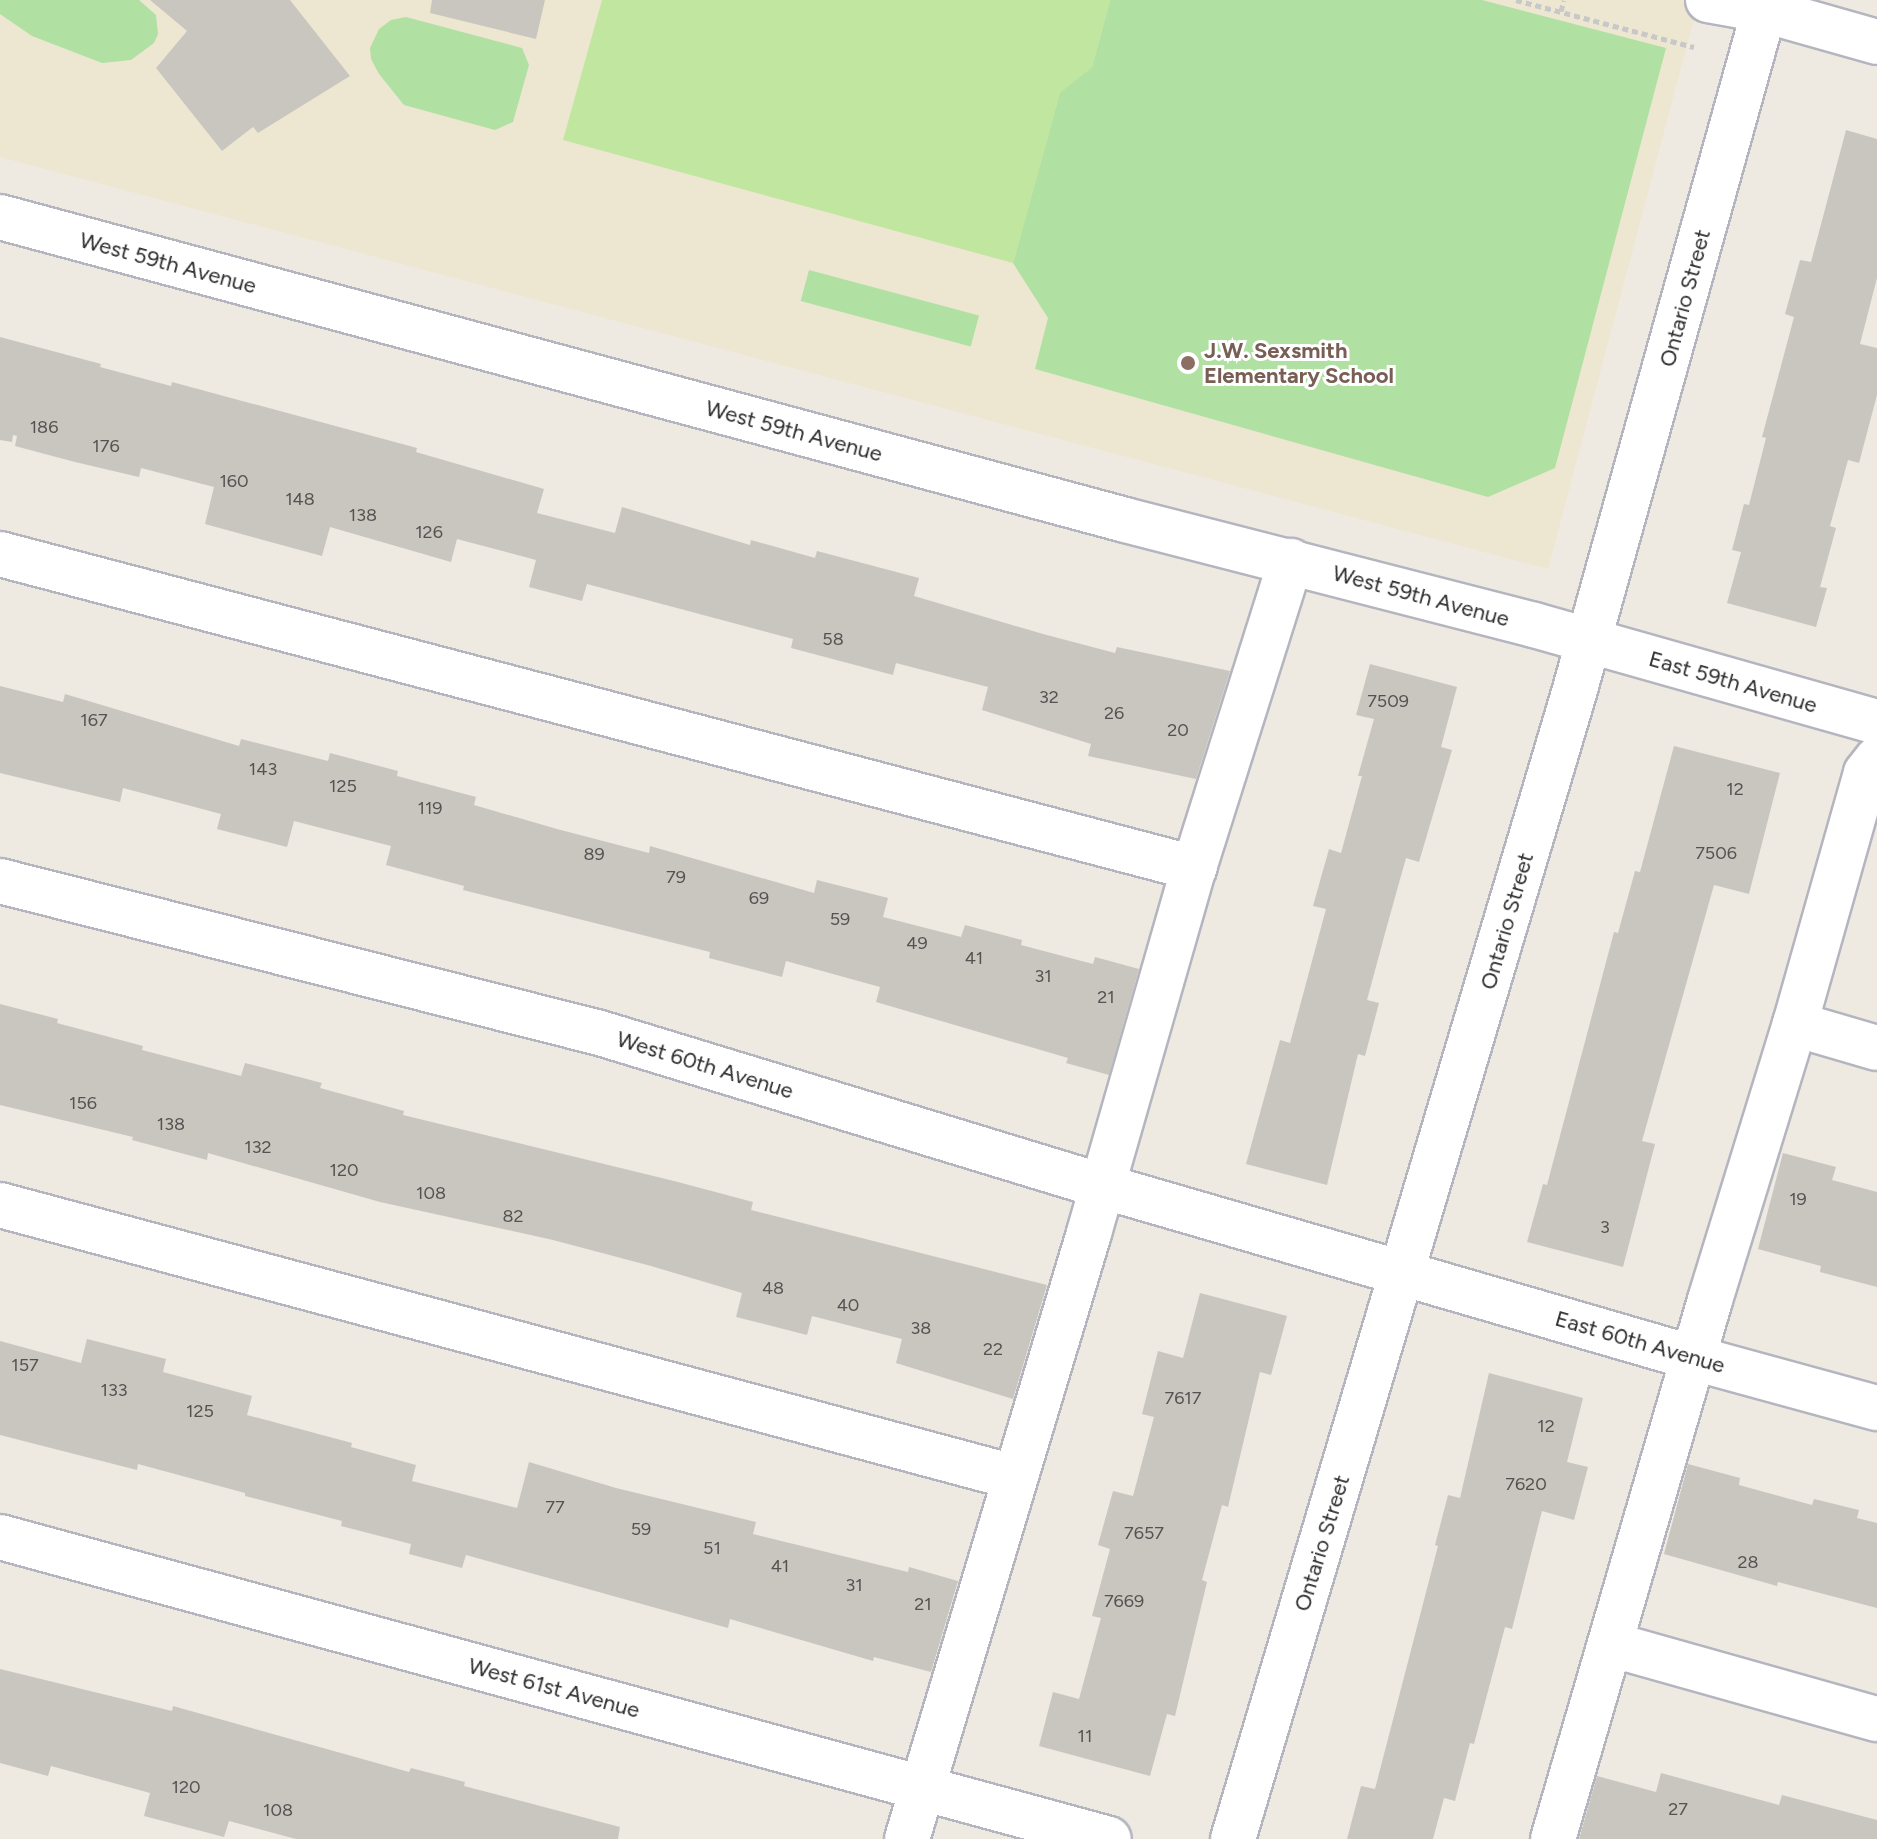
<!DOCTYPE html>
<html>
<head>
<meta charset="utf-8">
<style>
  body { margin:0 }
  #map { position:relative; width:1877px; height:1839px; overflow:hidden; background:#eee9e1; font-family:Figtree,sans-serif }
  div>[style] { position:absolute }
  .education>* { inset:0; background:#ede7d2 }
  .green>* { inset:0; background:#b0e0a2; transform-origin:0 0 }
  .pitch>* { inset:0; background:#c0e69f }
  .building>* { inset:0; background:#c9c6c0 }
  .path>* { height:5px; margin-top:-2.5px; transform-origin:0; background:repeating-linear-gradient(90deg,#c8c8c8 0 6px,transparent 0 10px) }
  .roads { filter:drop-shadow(2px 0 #b4b5bf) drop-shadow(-2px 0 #b4b5bf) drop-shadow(0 2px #b4b5bf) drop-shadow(0 -2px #b4b5bf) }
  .minor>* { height:44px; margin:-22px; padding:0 22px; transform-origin:22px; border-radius:22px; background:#fff }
  .dots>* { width:22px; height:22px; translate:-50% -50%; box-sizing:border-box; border:4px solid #fff; border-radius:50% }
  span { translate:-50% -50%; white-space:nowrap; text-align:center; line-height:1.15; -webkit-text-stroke:6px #fff; paint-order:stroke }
  .number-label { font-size:18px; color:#545352 }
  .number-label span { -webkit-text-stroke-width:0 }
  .street-label { font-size:22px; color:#2d2d2d }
  .education-label { font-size:22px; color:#785e54; font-weight:700 }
  .left { translate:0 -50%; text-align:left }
</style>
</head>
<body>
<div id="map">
  <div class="education">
    <i style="clip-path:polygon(0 0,1699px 0,1548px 569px,0 157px)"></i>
  </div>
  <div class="green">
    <i style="clip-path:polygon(0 0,139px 0,156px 15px,158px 34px,154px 43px,131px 60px,102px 63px,32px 36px,0 14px)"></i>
    <i style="clip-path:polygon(1110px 0,1482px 0,1666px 48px,1555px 468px,1488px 497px,1035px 369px,1048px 318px,1013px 263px,1060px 92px,1092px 67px)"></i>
    <i style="clip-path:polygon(406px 17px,522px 48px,529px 65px,513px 122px,495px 130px,404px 105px,379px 74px,371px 59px,370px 48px,379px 29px,391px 20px)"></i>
    <i style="left:809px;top:270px;width:176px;height:32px;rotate:15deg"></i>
  </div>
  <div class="pitch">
    <i style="clip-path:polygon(602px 0,1110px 0,1092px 67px,1060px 93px,1013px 263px,563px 140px)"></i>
  </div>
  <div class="building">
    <i style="clip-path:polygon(150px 0,290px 0,350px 76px,258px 133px,253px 127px,222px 151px,156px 68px,187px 31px)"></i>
    <i style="clip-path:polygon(432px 0,545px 0,536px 39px,430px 13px)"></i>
    <i style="clip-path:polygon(1846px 130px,1877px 139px,1877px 278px,1860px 344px,1877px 348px,1877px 395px,1859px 463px,1848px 460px,1830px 526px,1836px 528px,1820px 587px,1827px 588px,1816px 627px,1727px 603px,1741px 552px,1732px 550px,1744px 504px,1749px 505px,1766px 438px,1762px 437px,1794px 317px,1785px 314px,1800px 260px,1811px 262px)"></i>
    <i style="clip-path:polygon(0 337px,101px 364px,100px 367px,171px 386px,172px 382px,417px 448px,416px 452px,544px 489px,537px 513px,615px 533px,622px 507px,750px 545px,751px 540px,815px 558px,817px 551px,919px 578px,914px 596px,1043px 634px,1115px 653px,1117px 647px,1230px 671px,1196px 779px,1088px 756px,1091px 744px,982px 710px,988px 687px,896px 663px,893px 675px,791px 648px,793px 639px,587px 584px,582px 601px,529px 587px,536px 560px,457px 539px,451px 562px,330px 527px,322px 556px,205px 524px,214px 487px,141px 468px,139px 477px,75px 462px,15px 446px,17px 436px,13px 435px,12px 442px,0 440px)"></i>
    <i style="clip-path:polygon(1370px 664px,1457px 687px,1441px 747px,1452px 750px,1419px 862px,1406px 858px,1387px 926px,1367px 1000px,1379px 1003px,1365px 1056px,1358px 1054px,1327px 1185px,1246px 1164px,1280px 1040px,1290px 1043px,1326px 909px,1313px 906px,1329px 849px,1341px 853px,1362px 776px,1358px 776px,1374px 719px,1356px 715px)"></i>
    <i style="clip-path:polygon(0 686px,63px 702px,65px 694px,239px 746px,241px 739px,328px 761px,330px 753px,398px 771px,397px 776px,476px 797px,474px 805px,557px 829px,649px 853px,650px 846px,814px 893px,817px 880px,888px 898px,883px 917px,961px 937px,965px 925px,1022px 940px,1021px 945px,1093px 964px,1095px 957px,1139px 969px,1109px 1075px,1066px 1063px,1068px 1058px,876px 1002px,880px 987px,786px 961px,782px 977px,709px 958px,710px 952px,463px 890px,464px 886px,386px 865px,391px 846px,294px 821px,287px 847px,217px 829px,221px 814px,123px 788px,120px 802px,0 773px)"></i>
    <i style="clip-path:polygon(1674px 746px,1780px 773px,1749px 894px,1714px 885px,1642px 1141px,1655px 1144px,1623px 1267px,1527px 1242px,1543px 1184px,1547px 1185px,1614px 932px,1618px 933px,1635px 871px,1640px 872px)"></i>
    <i style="clip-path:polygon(0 1004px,58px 1019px,57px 1023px,143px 1046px,142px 1050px,241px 1076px,245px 1063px,322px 1083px,320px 1088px,404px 1111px,403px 1115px,674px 1181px,753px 1202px,751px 1210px,1047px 1285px,1013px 1399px,896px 1363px,902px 1339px,812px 1316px,807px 1335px,736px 1317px,742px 1293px,651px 1266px,553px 1240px,380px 1202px,208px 1153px,207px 1160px,132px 1140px,133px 1137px,0 1105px)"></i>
    <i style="clip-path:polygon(1783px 1153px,1836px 1167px,1832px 1180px,1877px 1192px,1877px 1287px,1820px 1272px,1821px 1266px,1758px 1249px)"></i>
    <i style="clip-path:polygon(1200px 1293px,1287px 1316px,1271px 1375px,1260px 1372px,1228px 1507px,1222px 1505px,1202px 1580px,1207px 1582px,1175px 1716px,1167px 1714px,1150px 1776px,1039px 1746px,1053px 1692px,1079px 1699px,1101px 1618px,1092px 1616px,1110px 1549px,1098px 1545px,1113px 1491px,1133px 1496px,1154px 1417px,1142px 1414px,1158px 1351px,1183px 1358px)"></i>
    <i style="clip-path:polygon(87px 1339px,166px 1359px,163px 1372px,252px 1396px,247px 1415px,352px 1443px,351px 1447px,416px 1465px,412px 1481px,517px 1508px,529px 1462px,616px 1488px,756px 1522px,753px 1534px,908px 1572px,909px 1567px,958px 1581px,931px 1672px,874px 1657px,873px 1661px,730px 1619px,728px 1628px,466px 1555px,462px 1568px,409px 1554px,411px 1544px,341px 1526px,342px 1521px,245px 1496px,245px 1493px,138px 1464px,137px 1470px,0 1435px,0 1341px,81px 1363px)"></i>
    <i style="clip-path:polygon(1489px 1373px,1583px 1398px,1567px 1462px,1588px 1467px,1574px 1520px,1542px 1511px,1512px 1629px,1505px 1627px,1474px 1744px,1470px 1743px,1455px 1801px,1444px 1798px,1433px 1839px,1347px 1839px,1361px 1786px,1375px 1789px,1438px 1546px,1435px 1545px,1448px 1495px,1460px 1498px)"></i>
    <i style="clip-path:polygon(1688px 1464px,1740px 1478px,1739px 1485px,1812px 1505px,1814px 1499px,1859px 1510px,1857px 1518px,1877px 1523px,1877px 1608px,1778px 1582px,1777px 1586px,1664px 1554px)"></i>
    <i style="clip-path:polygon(0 1669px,172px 1711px,173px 1706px,409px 1772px,411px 1768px,465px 1782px,464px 1786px,620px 1827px,618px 1839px,296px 1839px,229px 1821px,224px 1837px,144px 1816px,150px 1793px,51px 1766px,48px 1776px,0 1763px)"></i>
    <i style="clip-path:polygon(1661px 1773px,1779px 1805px,1782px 1795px,1877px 1820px,1877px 1839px,1579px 1839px,1597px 1776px,1656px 1792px)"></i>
  </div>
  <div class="path">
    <i style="left:1516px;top:0;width:184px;rotate:14.8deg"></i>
    <i style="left:1561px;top:11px;width:11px;rotate:-75deg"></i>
  </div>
  <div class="roads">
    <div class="minor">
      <i style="left:1708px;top:0;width:57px;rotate:10.1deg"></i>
      <i style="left:1764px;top:10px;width:117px;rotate:15.8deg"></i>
      <i style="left:0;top:217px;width:1165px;rotate:15.07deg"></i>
      <i style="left:1125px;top:520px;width:422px;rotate:14.4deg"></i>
      <i style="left:1534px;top:625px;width:356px;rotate:15.8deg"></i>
      <i style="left:0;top:554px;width:1235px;rotate:14.73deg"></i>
      <i style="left:0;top:881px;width:619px;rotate:14.22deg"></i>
      <i style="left:600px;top:1033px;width:525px;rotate:16.95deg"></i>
      <i style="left:1102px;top:1186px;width:616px;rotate:16.2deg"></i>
      <i style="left:1694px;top:1358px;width:190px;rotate:15.3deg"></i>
      <i style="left:1795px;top:1024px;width:85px;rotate:16.3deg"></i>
      <i style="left:0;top:1205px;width:1050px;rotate:15.02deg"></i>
      <i style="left:0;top:1537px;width:1149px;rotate:15.23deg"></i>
      <i style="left:1613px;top:1645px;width:274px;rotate:15.7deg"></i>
      <i style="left:907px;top:1839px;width:633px;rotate:-73.28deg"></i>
      <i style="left:1089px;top:1233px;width:380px;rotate:-74deg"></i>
      <i style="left:1194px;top:868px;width:322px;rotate:-72.5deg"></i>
      <i style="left:1233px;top:1839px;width:1196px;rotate:-73.43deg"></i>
      <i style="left:1574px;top:693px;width:719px;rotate:-74.44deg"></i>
      <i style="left:1553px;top:1839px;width:561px;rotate:-73.76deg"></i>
      <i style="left:1710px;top:1300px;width:289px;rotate:-72.9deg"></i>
      <i style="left:1795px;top:1024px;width:261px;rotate:-74.2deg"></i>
      <i style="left:1866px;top:773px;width:18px;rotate:-52deg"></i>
    </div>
  </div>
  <div class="dots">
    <i style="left:1188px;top:363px;background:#8d6e63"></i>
  </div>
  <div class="number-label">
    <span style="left:44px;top:427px">186</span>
    <span style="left:106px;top:446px">176</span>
    <span style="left:234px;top:481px">160</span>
    <span style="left:300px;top:499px">148</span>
    <span style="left:363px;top:515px">138</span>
    <span style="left:429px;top:532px">126</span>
    <span style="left:833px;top:639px">58</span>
    <span style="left:1049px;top:697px">32</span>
    <span style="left:1388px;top:701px">7509</span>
    <span style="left:1114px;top:713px">26</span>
    <span style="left:94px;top:720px">167</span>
    <span style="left:1178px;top:730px">20</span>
    <span style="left:263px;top:769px">143</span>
    <span style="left:343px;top:786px">125</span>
    <span style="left:1735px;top:789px">12</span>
    <span style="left:430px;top:808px">119</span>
    <span style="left:1716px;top:853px">7506</span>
    <span style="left:594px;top:854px">89</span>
    <span style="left:676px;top:877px">79</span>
    <span style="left:759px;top:898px">69</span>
    <span style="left:840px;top:919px">59</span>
    <span style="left:917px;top:943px">49</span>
    <span style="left:974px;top:958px">41</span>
    <span style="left:1043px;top:976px">31</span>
    <span style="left:1106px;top:997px">21</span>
    <span style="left:83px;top:1103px">156</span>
    <span style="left:171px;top:1124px">138</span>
    <span style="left:258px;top:1147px">132</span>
    <span style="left:344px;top:1170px">120</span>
    <span style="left:431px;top:1193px">108</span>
    <span style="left:1798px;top:1199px">19</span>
    <span style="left:513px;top:1216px">82</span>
    <span style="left:1605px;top:1227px">3</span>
    <span style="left:773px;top:1288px">48</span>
    <span style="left:848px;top:1305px">40</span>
    <span style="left:921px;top:1328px">38</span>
    <span style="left:993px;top:1349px">22</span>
    <span style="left:25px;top:1365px">157</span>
    <span style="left:114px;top:1390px">133</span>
    <span style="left:1183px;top:1398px">7617</span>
    <span style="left:200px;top:1411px">125</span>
    <span style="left:1546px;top:1426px">12</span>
    <span style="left:1526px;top:1484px">7620</span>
    <span style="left:555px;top:1507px">77</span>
    <span style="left:641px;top:1529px">59</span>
    <span style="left:1144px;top:1533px">7657</span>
    <span style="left:712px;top:1548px">51</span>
    <span style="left:1748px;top:1562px">28</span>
    <span style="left:780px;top:1566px">41</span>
    <span style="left:854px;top:1585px">31</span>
    <span style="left:1124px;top:1601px">7669</span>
    <span style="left:923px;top:1604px">21</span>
    <span style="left:1085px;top:1736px">11</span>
    <span style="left:186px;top:1787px">120</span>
    <span style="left:1678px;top:1809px">27</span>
    <span style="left:278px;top:1810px">108</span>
  </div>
  <div class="street-label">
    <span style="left:168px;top:263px;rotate:15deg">West 59th Avenue</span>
    <span style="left:1685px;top:298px;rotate:-75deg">Ontario Street</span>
    <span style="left:794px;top:431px;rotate:15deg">West 59th Avenue</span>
    <span style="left:1421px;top:596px;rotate:15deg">West 59th Avenue</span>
    <span style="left:1733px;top:682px;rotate:16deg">East 59th Avenue</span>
    <span style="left:1507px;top:921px;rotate:-74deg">Ontario Street</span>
    <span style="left:705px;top:1065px;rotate:17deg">West 60th Avenue</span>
    <span style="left:1640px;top:1342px;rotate:16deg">East 60th Avenue</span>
    <span style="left:1322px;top:1543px;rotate:-73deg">Ontario Street</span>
    <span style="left:554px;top:1688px;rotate:15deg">West 61st Avenue</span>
  </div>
  <div class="education-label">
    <span class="left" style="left:1204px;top:363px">J.W. Sexsmith<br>Elementary School</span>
  </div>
</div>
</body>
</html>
